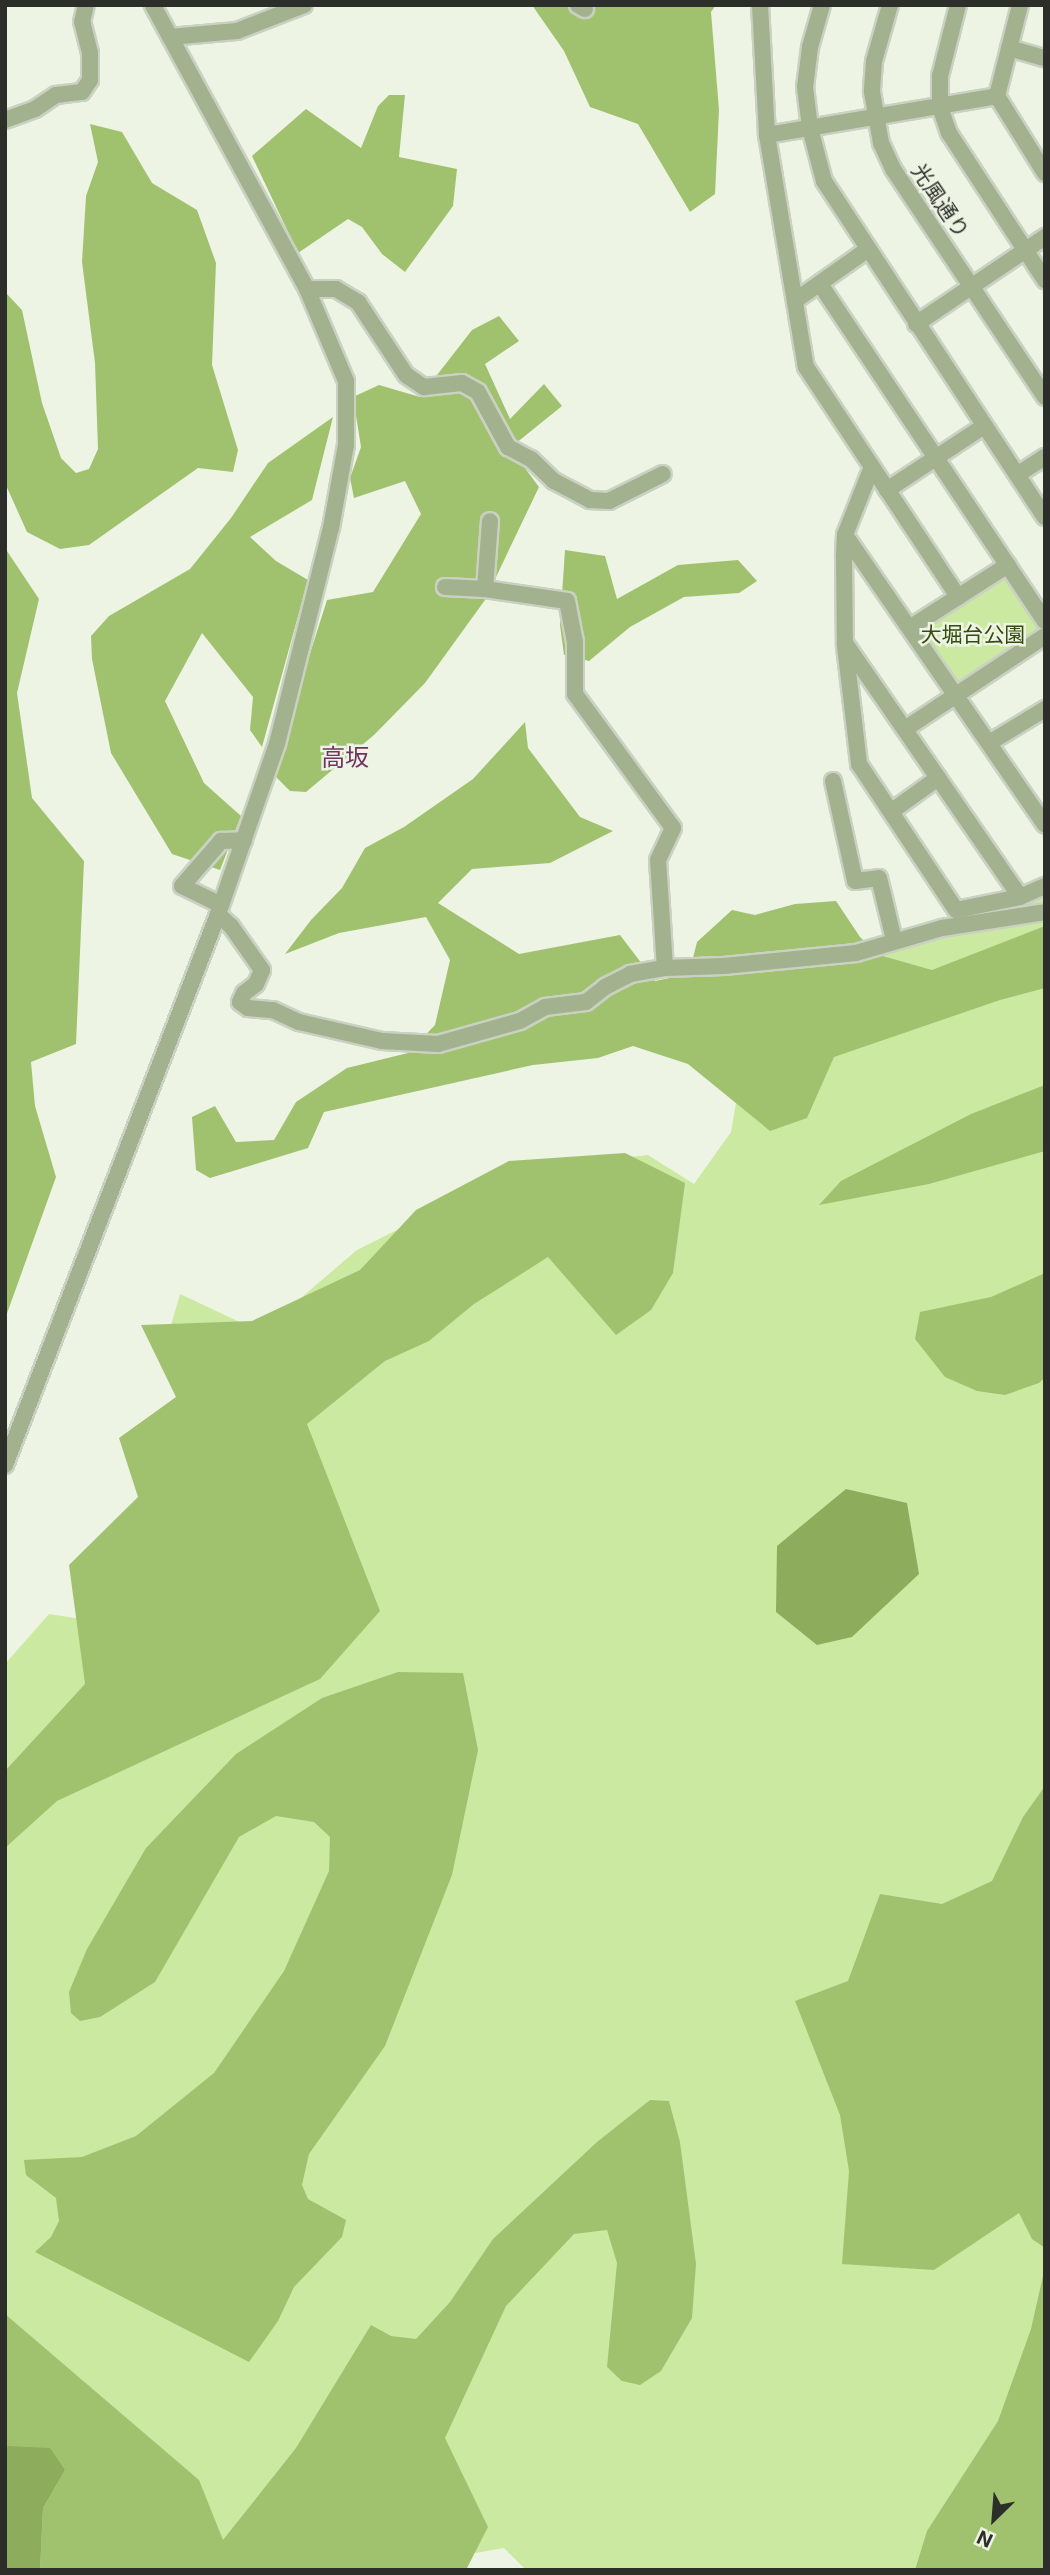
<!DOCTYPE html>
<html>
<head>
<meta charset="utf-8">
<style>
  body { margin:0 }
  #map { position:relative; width:1050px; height:2575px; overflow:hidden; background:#edf4e4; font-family:Inter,"Noto Sans JP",sans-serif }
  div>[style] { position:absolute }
  .green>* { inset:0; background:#cbe9a1 }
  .forest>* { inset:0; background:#a0c26f }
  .water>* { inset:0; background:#8dad5c }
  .roads { filter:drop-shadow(2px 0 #cad1c2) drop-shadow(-2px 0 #cad1c2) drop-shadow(0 2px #cad1c2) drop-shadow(0 -2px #cad1c2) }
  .minor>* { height:16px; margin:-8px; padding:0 8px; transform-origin:8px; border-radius:8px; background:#a2b18e }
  span { translate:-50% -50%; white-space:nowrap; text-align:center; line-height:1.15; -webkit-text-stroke:5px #edf4e4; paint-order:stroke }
  .street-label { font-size:21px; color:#2c2f29 }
  .park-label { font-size:21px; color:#374b10 }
  .quarter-label { font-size:24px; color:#6e3561 }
  .frame { position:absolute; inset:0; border:7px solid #2c2f29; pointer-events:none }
  .north { position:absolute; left:959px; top:2484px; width:70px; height:70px; -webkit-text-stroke:5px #edf4e4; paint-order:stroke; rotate:205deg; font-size:19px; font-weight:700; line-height:28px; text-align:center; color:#2c2f29 }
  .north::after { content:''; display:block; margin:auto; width:24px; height:32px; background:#2c2f29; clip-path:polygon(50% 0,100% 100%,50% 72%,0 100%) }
</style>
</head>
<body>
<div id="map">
  <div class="green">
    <i style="clip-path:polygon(1008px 565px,1045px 621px,1045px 636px,956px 695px,911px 627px)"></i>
    <i style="clip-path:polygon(1045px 895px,1045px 2570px,526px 2570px,504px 2548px,458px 2556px,441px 2570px,5px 2570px,5px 1664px,49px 1614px,100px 1622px,201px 1433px,160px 1364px,180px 1294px,261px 1332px,357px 1250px,517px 1170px,648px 1155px,694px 1184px,731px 1132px,758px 977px,937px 935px)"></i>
  </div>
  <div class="forest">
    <i style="clip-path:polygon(532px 5px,716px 5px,711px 12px,719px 110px,715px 194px,690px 212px,638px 124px,590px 107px,564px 51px)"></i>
    <i style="clip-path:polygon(389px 95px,405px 95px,399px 157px,457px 169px,453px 206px,405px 272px,382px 254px,362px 227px,348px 219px,298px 253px,252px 156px,306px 109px,361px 148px,378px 106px)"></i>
    <i style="clip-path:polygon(90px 124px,122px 132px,152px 183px,197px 210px,216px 263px,212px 365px,238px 450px,233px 472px,198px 468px,89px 545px,60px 549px,27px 532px,5px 483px,5px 292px,22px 310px,42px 403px,61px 458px,76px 473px,89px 469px,98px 449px,95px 363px,82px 262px,86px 196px,98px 162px)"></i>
    <i style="clip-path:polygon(499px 316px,519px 341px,485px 364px,510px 419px,544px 384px,562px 406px,510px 448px,539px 487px,485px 600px,425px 683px,374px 735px,306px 792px,290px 791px,272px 773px,327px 600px,373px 592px,421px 514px,405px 481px,354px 498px,350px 478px,361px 447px,353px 397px,379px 385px,420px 397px,472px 330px)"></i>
    <i style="clip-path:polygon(333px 417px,312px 500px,250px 537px,276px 561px,308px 580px,262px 747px,250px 730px,253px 697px,202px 633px,165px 701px,204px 783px,241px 816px,220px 870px,172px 854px,111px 753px,92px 659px,91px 636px,109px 616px,190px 569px,231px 518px,268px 463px)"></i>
    <i style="clip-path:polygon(5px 548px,39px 599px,17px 693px,32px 798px,84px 861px,76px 1044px,31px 1062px,35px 1106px,56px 1177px,5px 1319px)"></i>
    <i style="clip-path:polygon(565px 550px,605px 556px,617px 599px,678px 565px,738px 560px,757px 581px,739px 593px,684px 597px,630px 627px,589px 661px,564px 655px,560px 625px)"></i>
    <i style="clip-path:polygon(525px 722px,528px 748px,580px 817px,613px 831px,550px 863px,472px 869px,438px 903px,519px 954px,620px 935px,655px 981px,689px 974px,697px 942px,732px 910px,755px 915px,795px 904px,836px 901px,860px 937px,879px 955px,932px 970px,1045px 926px,1045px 988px,1000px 1000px,834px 1057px,807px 1118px,770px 1131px,688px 1064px,633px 1046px,598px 1058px,533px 1065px,324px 1112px,308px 1148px,210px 1178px,196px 1170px,192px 1117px,215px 1106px,236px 1142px,274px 1140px,296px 1102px,347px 1068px,408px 1053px,435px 1025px,450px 960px,426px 917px,339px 933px,285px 954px,311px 920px,342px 888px,365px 848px,404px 827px,473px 779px)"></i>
    <i style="clip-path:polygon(1045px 1085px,1045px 1151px,929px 1184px,819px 1205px,841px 1181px,971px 1114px)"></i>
    <i style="clip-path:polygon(625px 1153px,685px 1183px,673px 1273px,651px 1310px,616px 1335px,548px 1257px,474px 1304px,429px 1341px,385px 1361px,307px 1424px,380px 1611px,320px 1679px,57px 1801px,5px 1848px,5px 1771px,85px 1684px,69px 1565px,138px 1497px,119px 1438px,176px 1397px,141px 1325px,252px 1321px,360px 1270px,416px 1210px,509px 1161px)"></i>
    <i style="clip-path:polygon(1045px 1273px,1045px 1377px,1039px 1383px,1005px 1395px,977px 1391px,945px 1377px,915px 1339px,920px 1312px,991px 1297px)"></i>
    <i style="clip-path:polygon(398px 1672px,463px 1673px,478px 1750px,452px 1875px,385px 2046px,309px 2154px,302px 2185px,308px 2199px,346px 2220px,342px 2237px,294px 2287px,278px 2321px,249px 2362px,35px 2252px,51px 2237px,59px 2221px,56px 2198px,26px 2175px,24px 2160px,82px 2157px,136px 2136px,214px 2073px,284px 1971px,329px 1871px,330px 1837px,314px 1822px,276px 1816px,239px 1837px,155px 1982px,100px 2017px,80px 2021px,71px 2013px,69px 1992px,87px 1949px,146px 1848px,236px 1754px,322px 1698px)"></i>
    <i style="clip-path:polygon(1045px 1786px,1045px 2248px,1032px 2239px,1019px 2213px,934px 2270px,842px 2264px,849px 2171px,840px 2115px,795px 2001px,848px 1981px,880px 1894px,942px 1904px,992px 1881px,1023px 1817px)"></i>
    <i style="clip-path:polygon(650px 2100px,669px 2101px,680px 2142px,696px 2264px,692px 2318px,661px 2371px,640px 2385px,622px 2381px,607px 2367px,617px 2263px,607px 2230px,574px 2234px,506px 2306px,445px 2438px,488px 2527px,466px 2570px,40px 2570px,43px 2508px,65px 2470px,5px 2452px,5px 2314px,199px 2480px,223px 2540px,296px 2448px,371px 2325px,391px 2336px,416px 2339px,450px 2302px,493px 2239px,597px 2142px)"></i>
    <i style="clip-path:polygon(1045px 2267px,1045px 2570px,915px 2570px,927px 2531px,998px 2421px,1031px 2329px)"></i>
  </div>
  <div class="water">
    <i style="clip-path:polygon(846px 1489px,907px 1503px,919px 1574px,852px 1637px,817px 1645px,776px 1612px,777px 1546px)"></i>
    <i style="clip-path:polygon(8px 2446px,50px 2448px,65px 2470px,43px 2508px,40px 2570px,5px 2570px,5px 2452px)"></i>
  </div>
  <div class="roads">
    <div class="minor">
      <i style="left:578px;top:5px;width:8px;rotate:30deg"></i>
      <i style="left:760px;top:5px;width:130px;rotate:86.9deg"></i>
      <i style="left:767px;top:135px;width:235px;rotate:80.5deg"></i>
      <i style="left:806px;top:367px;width:276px;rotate:56.5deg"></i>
      <i style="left:822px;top:5px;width:44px;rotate:105.9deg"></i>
      <i style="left:810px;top:47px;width:40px;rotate:97.1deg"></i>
      <i style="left:805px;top:87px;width:41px;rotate:83deg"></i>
      <i style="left:810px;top:128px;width:55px;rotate:75.2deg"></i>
      <i style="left:824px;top:181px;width:402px;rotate:56.7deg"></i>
      <i style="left:890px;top:5px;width:58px;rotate:105.9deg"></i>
      <i style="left:874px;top:61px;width:31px;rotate:94deg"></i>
      <i style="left:872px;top:92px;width:52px;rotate:80deg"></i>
      <i style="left:881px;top:143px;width:29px;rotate:65deg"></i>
      <i style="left:893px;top:169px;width:274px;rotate:56.3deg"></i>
      <i style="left:958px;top:5px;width:73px;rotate:104.2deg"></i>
      <i style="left:940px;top:76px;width:31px;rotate:90deg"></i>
      <i style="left:940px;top:107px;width:28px;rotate:71deg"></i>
      <i style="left:949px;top:133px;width:176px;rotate:56.9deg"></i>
      <i style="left:170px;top:37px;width:67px;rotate:-5.1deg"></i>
      <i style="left:237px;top:31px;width:72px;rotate:-21.2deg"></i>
      <i style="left:1009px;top:48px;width:37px;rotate:16deg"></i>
      <i style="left:997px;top:96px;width:91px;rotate:58.1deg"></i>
      <i style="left:5px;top:120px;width:32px;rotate:-20deg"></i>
      <i style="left:35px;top:109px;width:25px;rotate:-34deg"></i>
      <i style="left:56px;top:95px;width:26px;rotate:-7deg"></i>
      <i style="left:82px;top:92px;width:14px;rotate:-56deg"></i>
      <i style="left:90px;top:80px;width:27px;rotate:-90deg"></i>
      <i style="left:90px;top:53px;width:32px;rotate:-104deg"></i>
      <i style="left:82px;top:22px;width:17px;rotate:-77deg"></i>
      <i style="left:767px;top:135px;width:233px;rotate:-9.6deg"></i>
      <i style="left:997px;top:96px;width:94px;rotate:-75.8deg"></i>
      <i style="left:820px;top:284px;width:405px;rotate:56.3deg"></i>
      <i style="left:307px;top:289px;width:29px"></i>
      <i style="left:336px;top:289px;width:26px;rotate:31deg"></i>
      <i style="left:358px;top:302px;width:87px;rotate:56.7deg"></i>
      <i style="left:406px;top:375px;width:22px;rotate:34deg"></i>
      <i style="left:424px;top:387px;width:38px;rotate:-6deg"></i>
      <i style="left:462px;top:383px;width:18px;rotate:29deg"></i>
      <i style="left:478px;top:392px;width:63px;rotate:61.4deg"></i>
      <i style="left:508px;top:447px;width:26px;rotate:28deg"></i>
      <i style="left:531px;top:459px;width:32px;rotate:44deg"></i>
      <i style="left:554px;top:481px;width:41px;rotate:27.8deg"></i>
      <i style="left:590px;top:500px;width:19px;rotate:3deg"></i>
      <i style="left:609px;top:501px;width:60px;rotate:-26.6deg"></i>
      <i style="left:796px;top:300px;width:87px;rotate:-35.2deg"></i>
      <i style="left:916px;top:324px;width:156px;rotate:-34deg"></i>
      <i style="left:872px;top:467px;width:73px;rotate:111.7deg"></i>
      <i style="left:845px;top:535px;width:21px;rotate:93deg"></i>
      <i style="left:844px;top:556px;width:90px;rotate:89.4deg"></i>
      <i style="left:845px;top:646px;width:119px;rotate:83.2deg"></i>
      <i style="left:859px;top:764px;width:175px;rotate:56.4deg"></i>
      <i style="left:956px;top:910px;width:65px;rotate:-11.5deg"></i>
      <i style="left:1020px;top:897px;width:27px;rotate:-24deg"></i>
      <i style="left:1017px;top:475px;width:33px;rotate:-33deg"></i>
      <i style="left:887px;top:490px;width:116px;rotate:-33.4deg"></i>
      <i style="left:845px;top:535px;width:352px;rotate:55.4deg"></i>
      <i style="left:445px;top:587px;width:40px;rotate:2.9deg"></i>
      <i style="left:485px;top:589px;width:83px;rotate:8.3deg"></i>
      <i style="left:567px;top:601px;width:42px;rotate:79deg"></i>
      <i style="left:575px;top:642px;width:52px;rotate:90deg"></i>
      <i style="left:575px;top:694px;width:166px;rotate:53.8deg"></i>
      <i style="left:673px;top:828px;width:35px;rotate:115deg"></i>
      <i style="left:658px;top:860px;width:108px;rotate:86.3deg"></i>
      <i style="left:485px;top:589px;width:68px;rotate:-85.8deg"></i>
      <i style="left:911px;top:627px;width:115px;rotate:-32.6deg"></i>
      <i style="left:845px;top:643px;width:308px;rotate:55.4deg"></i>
      <i style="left:905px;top:729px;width:168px;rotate:-33.6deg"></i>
      <i style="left:989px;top:743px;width:66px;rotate:-31.3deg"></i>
      <i style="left:833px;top:781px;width:102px;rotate:77.6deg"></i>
      <i style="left:855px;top:881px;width:24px;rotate:-7deg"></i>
      <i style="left:879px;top:878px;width:64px;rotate:76.4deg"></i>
      <i style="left:892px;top:811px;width:57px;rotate:-35.7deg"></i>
      <i style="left:221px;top:905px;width:43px;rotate:-154deg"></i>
      <i style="left:182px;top:886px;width:60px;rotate:-49.1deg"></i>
      <i style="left:221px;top:841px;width:23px;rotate:-2deg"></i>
      <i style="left:218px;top:914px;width:18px;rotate:43deg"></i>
      <i style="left:231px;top:926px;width:54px;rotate:54.8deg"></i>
      <i style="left:262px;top:970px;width:15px;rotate:113deg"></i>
      <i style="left:256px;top:984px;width:15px;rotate:143deg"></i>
      <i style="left:244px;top:993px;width:10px;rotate:114deg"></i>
      <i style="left:240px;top:1002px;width:10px;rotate:37deg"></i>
      <i style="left:248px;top:1008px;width:25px;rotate:5deg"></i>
      <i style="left:273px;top:1010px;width:29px;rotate:25deg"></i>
      <i style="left:299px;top:1022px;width:85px;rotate:12.9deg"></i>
      <i style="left:382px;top:1041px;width:56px;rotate:3.1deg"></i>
      <i style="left:438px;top:1044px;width:85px;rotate:-15.7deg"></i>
      <i style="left:520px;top:1021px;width:29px;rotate:-29deg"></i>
      <i style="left:545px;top:1007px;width:41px;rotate:-7deg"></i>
      <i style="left:586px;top:1002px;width:24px;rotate:-38deg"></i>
      <i style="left:605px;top:987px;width:28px;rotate:-27deg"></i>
      <i style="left:630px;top:974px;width:36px;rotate:-10deg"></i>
      <i style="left:665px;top:968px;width:59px;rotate:-1.9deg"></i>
      <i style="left:724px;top:966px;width:133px;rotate:-5.6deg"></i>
      <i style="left:856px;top:953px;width:90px;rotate:-16.2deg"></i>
      <i style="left:942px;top:928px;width:104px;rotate:-8.8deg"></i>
      <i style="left:5px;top:1465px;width:591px;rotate:-68.86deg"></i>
      <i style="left:218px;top:914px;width:180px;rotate:-70.9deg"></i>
      <i style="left:277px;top:744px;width:223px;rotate:-76deg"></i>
      <i style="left:331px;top:528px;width:84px;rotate:-79.8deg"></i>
      <i style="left:346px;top:445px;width:64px;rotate:-90deg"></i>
      <i style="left:346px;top:381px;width:100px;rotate:-113deg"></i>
      <i style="left:307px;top:289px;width:323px;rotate:-118.5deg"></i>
    </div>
  </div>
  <div class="street-label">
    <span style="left:940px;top:201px;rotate:56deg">光風通り</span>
  </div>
  <div class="park-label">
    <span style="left:973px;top:635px">大堀台公園</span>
  </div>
  <div class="quarter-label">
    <span style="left:345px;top:758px">高坂</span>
  </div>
  <div class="frame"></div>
  <div class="north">N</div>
</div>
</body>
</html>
